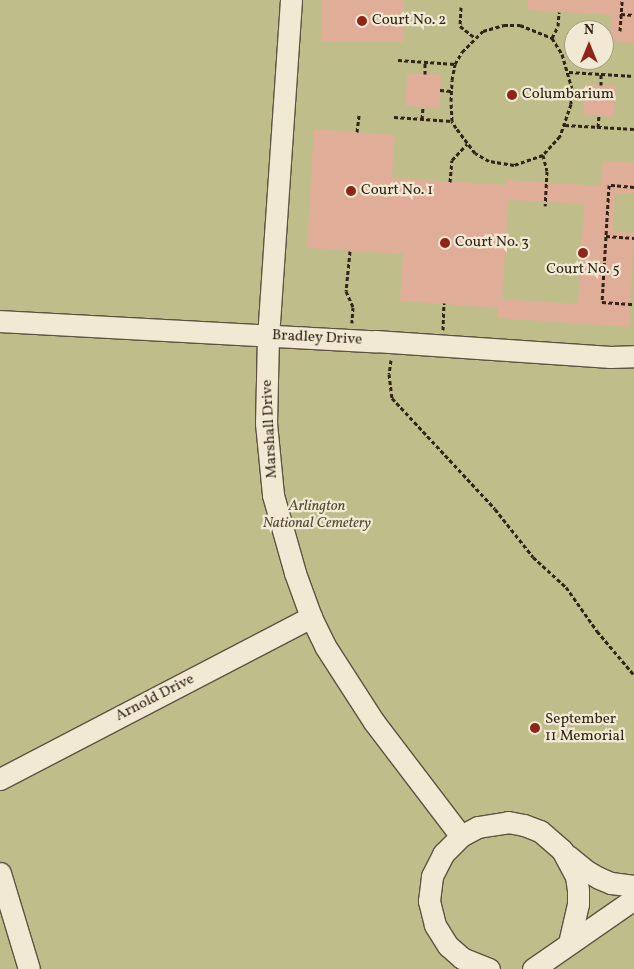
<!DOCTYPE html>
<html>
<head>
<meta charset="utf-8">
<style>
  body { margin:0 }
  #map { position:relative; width:634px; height:969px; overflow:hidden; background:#e9ddbc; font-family:Vollkorn,serif }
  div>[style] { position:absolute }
  .green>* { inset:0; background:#bfbe8b }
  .building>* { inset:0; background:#dfad98; transform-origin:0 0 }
  .path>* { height:3px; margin-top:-1.5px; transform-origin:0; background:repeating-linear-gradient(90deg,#332417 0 4px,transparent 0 6.5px) }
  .roads { filter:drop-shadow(1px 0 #605240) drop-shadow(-1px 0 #605240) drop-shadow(0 1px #605240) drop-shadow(0 -1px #605240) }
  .minor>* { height:21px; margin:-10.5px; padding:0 10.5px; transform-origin:10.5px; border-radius:10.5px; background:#f1e9d3 }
  .dots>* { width:14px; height:14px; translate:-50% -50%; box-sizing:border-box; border:2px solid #f1e9d3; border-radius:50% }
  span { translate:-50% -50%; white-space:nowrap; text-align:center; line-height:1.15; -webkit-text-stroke:4.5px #f1e9d3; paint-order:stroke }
  .poi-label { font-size:15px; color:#332417 }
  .left { translate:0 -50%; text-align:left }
  .street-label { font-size:15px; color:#332417 }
  .park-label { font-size:15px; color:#564a34; font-style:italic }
  .north { position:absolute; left:564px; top:20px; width:50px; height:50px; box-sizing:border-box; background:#f1e9d3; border:1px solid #a59a88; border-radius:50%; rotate:0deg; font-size:14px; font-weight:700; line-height:20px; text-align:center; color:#332417 }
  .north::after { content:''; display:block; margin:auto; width:18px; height:22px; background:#8f2418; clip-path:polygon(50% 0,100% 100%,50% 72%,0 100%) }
</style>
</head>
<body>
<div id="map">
  <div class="green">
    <i style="clip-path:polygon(evenodd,0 0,634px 0,634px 969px,0 969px,0 0,574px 30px,604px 30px,604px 60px,574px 60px,574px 30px)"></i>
  </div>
  <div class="building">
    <i style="left:322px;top:0;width:82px;height:42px"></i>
    <i style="clip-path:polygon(528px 0,634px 0,634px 43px,610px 41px,612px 15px,528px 10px)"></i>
    <i style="left:407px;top:73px;width:34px;height:33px;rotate:3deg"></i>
    <i style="left:585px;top:84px;width:31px;height:31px;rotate:4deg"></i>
    <i style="clip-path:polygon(evenodd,314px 129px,395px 135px,392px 178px,506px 185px,506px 180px,601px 186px,603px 161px,634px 163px,634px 194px,615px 193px,613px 231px,634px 233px,629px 327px,498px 318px,498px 308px,400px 301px,403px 254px,307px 248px,314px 129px,508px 200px,584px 204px,578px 304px,502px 299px,508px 200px)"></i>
  </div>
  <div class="path">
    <i style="left:461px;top:7px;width:19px;rotate:93deg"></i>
    <i style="left:460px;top:26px;width:18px;rotate:38deg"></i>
    <i style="left:621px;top:14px;width:13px;rotate:4deg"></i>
    <i style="left:504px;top:25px;width:16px"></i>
    <i style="left:520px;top:25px;width:35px;rotate:22deg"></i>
    <i style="left:552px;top:38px;width:19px;rotate:58deg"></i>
    <i style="left:562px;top:54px;width:35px;rotate:74deg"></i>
    <i style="left:572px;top:88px;width:16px;rotate:94deg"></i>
    <i style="left:571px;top:104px;width:34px;rotate:109deg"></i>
    <i style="left:560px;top:136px;width:25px;rotate:132deg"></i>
    <i style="left:543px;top:155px;width:31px;rotate:161deg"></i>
    <i style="left:514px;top:165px;width:25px;rotate:-171deg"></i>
    <i style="left:489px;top:161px;width:16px;rotate:-150deg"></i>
    <i style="left:475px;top:153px;width:31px;rotate:-127deg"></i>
    <i style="left:456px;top:128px;width:8px;rotate:-120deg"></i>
    <i style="left:452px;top:121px;width:20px;rotate:-93deg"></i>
    <i style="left:451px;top:101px;width:21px;rotate:-87deg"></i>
    <i style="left:452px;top:80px;width:16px;rotate:-79deg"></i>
    <i style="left:455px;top:64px;width:14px;rotate:-60deg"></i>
    <i style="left:462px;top:52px;width:30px;rotate:-45deg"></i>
    <i style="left:483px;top:31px;width:22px;rotate:-16deg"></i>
    <i style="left:620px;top:31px;width:31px;rotate:-86deg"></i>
    <i style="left:552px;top:38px;width:13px;rotate:-63deg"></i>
    <i style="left:558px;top:26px;width:14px;rotate:-86deg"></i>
    <i style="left:398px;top:60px;width:57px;rotate:4deg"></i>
    <i style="left:569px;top:72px;width:65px;rotate:3.5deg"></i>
    <i style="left:425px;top:74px;width:12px;rotate:-90deg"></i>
    <i style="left:601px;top:85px;width:11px;rotate:-90deg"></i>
    <i style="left:440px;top:90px;width:11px;rotate:5deg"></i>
    <i style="left:394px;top:117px;width:58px;rotate:3.9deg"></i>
    <i style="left:422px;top:119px;width:12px;rotate:-85deg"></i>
    <i style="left:565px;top:125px;width:69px;rotate:3.3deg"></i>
    <i style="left:598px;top:127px;width:11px;rotate:-85deg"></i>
    <i style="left:357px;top:132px;width:17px;rotate:-83deg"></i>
    <i style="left:543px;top:155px;width:16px;rotate:76deg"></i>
    <i style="left:547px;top:171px;width:35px;rotate:93deg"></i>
    <i style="left:450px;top:182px;width:22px;rotate:-85deg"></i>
    <i style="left:452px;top:160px;width:22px;rotate:-47deg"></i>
    <i style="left:634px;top:187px;width:25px;rotate:-175deg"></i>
    <i style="left:609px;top:185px;width:117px;rotate:93.4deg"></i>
    <i style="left:602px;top:302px;width:32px;rotate:4deg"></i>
    <i style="left:606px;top:236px;width:28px;rotate:4deg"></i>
    <i style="left:350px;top:251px;width:40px;rotate:95.7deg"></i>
    <i style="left:346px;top:291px;width:17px;rotate:66deg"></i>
    <i style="left:353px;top:307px;width:16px;rotate:94deg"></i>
    <i style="left:443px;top:330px;width:27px;rotate:-88deg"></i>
    <i style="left:391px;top:360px;width:14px;rotate:98deg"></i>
    <i style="left:389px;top:374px;width:24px;rotate:83deg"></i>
    <i style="left:392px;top:398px;width:151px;rotate:47.1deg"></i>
    <i style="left:495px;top:509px;width:61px;rotate:51.6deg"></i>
    <i style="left:533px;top:557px;width:45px;rotate:42.3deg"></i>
    <i style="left:566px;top:587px;width:54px;rotate:54.8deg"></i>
    <i style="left:597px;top:631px;width:57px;rotate:49.9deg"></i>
  </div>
  <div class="roads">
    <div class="minor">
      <i style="left:291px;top:0;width:337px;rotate:93.9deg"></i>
      <i style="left:268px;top:336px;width:87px;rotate:91.3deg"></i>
      <i style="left:266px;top:423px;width:72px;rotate:84.4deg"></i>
      <i style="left:273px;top:495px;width:81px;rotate:74.2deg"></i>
      <i style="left:295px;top:573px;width:47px;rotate:70deg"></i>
      <i style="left:311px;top:617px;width:32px;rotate:64deg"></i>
      <i style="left:325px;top:646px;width:90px;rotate:57.2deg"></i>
      <i style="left:374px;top:722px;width:143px;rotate:52.7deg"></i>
      <i style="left:0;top:321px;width:376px;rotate:3.1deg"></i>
      <i style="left:375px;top:341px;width:236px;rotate:3.9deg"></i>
      <i style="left:610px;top:357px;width:24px;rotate:-2deg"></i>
      <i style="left:0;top:779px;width:351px;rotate:-27.5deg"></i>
      <i style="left:568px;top:856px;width:22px;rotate:39deg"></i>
      <i style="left:585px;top:870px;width:16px;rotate:30deg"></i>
      <i style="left:599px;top:878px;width:13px;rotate:23deg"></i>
      <i style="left:611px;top:883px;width:23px;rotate:7deg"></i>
      <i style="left:0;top:873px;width:100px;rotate:73.2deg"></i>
      <i style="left:489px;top:969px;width:29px;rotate:-158deg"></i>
      <i style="left:462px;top:958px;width:18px;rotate:-139deg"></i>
      <i style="left:448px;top:946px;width:25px;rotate:-122deg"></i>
      <i style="left:435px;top:925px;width:25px;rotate:-104deg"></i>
      <i style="left:429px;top:901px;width:25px;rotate:-83deg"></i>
      <i style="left:432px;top:876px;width:25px;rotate:-63deg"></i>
      <i style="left:443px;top:854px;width:25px;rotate:-45deg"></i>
      <i style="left:461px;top:836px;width:19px;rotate:-28deg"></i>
      <i style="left:478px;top:827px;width:30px;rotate:-9deg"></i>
      <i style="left:508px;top:822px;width:16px;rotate:11deg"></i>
      <i style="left:524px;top:825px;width:17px;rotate:21deg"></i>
      <i style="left:540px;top:831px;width:29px;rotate:41deg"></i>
      <i style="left:562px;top:850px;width:30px;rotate:62deg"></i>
      <i style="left:576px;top:876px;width:14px;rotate:82deg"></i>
      <i style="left:578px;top:890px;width:14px;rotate:90deg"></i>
      <i style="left:578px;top:904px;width:39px;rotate:103deg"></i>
      <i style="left:533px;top:969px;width:123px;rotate:-34.7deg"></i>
    </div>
  </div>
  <div class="dots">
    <i style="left:362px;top:21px;background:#8f2418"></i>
    <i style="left:512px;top:95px;background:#8f2418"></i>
    <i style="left:351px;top:191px;background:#8f2418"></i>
    <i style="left:445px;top:243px;background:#8f2418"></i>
    <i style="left:583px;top:253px;background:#8f2418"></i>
    <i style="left:535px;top:728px;background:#8f2418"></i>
  </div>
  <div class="poi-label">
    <span class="left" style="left:372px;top:21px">Court No. 2</span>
    <span class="left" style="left:522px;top:95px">Columbarium</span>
    <span class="left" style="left:361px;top:191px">Court No. 1</span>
    <span class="left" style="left:455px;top:243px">Court No. 3</span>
    <span style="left:583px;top:270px">Court No. 5</span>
    <span class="left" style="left:545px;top:728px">September<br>11 Memorial</span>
  </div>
  <div class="street-label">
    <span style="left:317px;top:338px;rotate:3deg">Bradley Drive</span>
    <span style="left:270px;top:429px;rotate:-93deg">Marshall Drive</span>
    <span style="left:155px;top:698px;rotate:-27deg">Arnold Drive</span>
  </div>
  <div class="park-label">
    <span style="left:317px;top:515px">Arlington<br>National Cemetery</span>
  </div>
  <div class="north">N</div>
</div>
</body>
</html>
